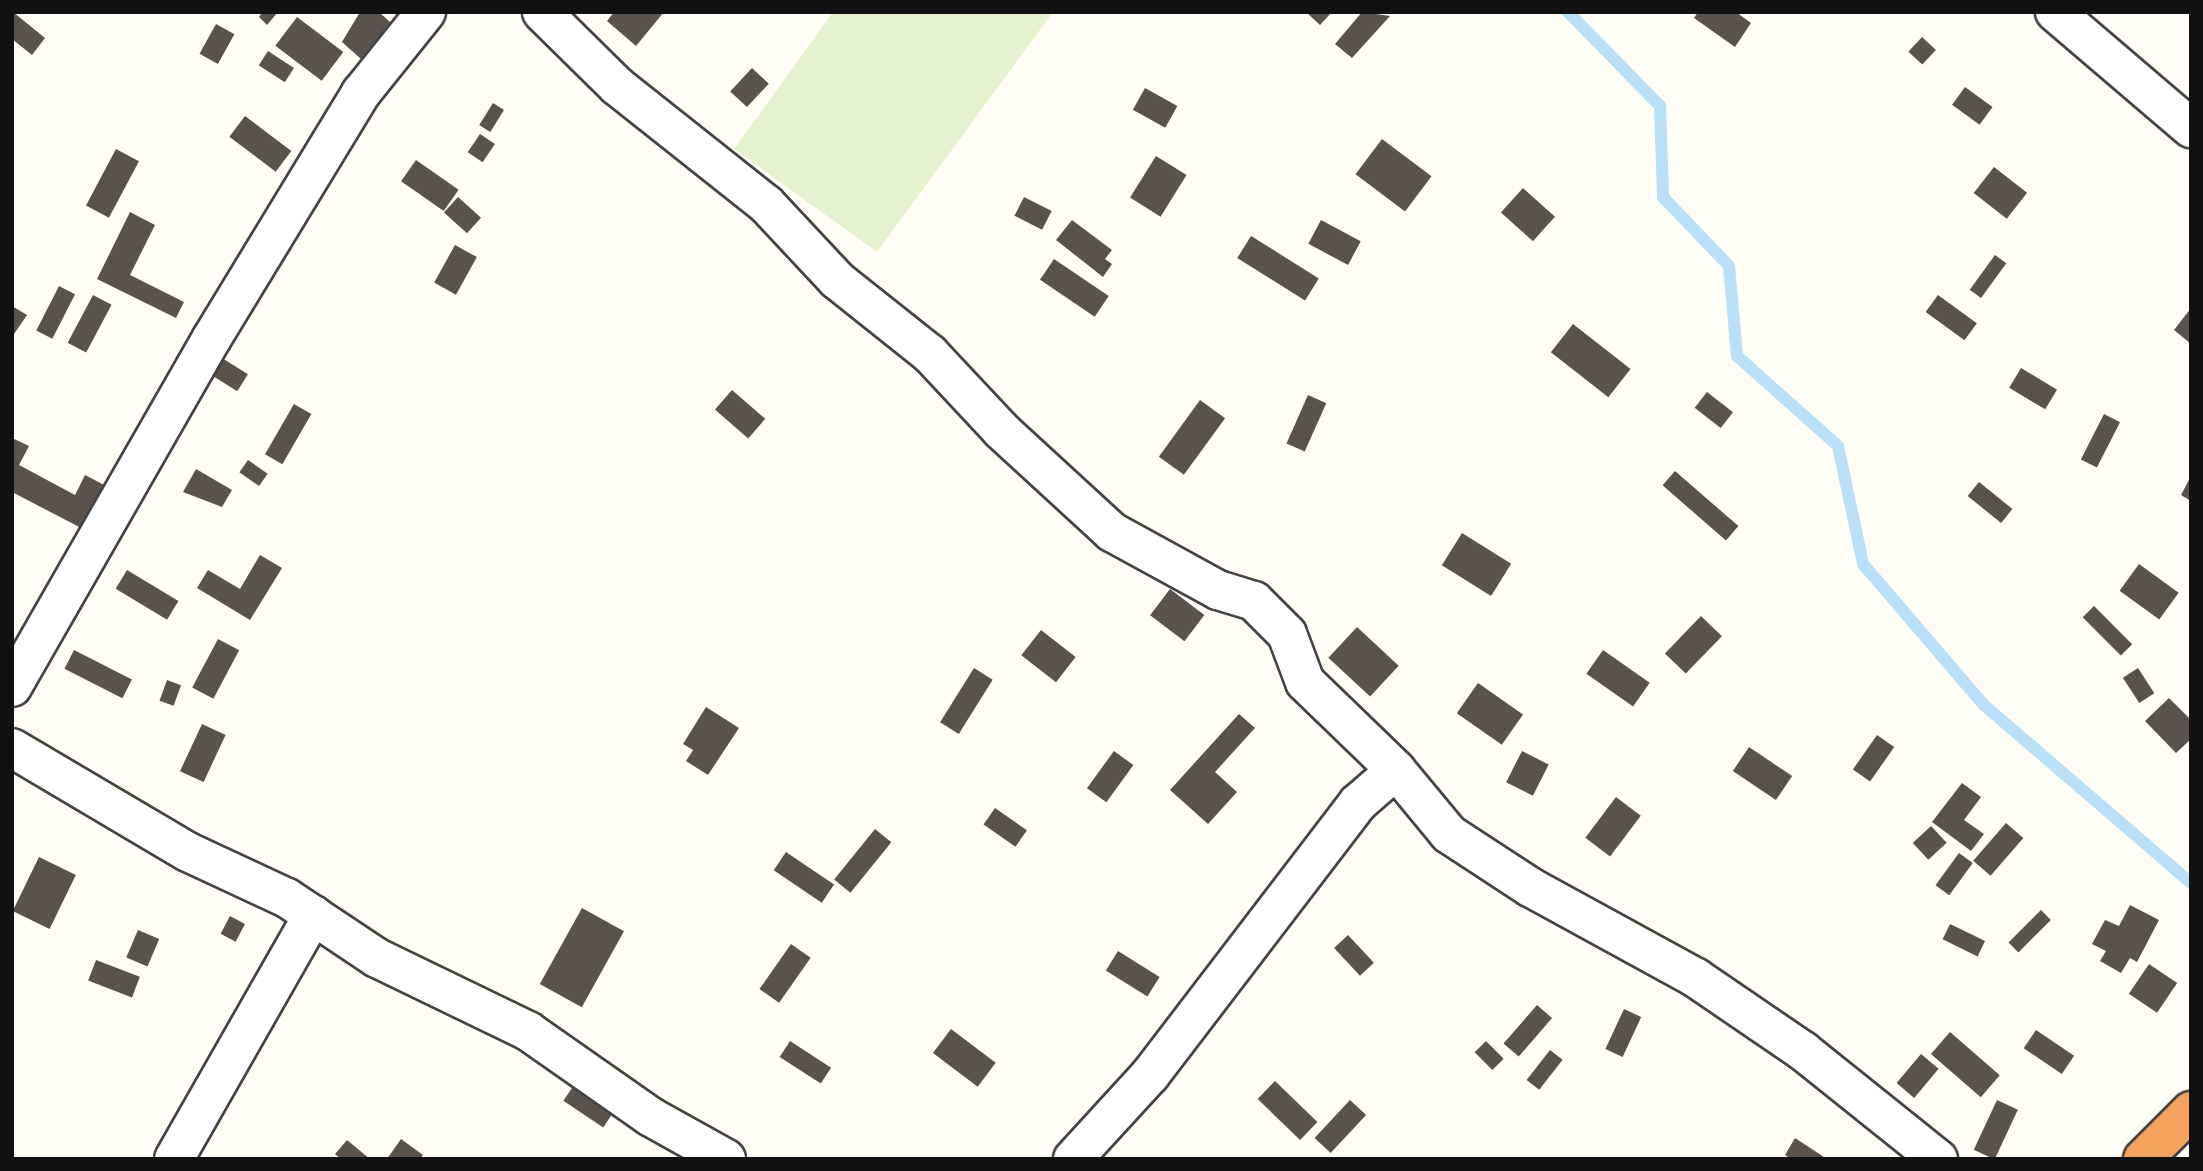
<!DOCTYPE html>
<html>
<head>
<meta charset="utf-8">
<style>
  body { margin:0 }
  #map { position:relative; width:2203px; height:1171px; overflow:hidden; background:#fffdf5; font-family:Merriweather,serif }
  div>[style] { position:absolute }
  .pitch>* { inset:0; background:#e6f2cf }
  .stream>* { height:12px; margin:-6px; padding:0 6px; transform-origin:6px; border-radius:6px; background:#b9e0f7 }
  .building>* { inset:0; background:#5a524d; transform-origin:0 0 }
  .roads { filter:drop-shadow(2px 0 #444) drop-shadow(-2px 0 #444) drop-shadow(0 2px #444) drop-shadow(0 -2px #444) }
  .minor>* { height:38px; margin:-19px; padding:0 19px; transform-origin:19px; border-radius:19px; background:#fff }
  .highway>* { height:38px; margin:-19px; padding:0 19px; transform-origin:19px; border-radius:19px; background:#f5a25d }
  span { translate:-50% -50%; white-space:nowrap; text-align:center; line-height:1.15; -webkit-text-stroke:7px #fff; paint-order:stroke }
  .frame { position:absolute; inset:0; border:14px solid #111; pointer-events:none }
</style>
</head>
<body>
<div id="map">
  <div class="pitch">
    <i style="clip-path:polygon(833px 12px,1053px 12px,877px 252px,734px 149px)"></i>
  </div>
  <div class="stream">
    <i style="left:1568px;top:12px;width:132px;rotate:45.6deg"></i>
    <i style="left:1660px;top:106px;width:91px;rotate:88.1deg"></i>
    <i style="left:1663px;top:197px;width:95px;rotate:46.3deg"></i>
    <i style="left:1729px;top:266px;width:90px;rotate:84.9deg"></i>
    <i style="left:1737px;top:356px;width:135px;rotate:41.7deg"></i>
    <i style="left:1838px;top:446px;width:121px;rotate:78deg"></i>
    <i style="left:1863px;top:564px;width:186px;rotate:49.4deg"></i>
    <i style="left:1984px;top:705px;width:273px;rotate:40.7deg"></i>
  </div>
  <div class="building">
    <i style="clip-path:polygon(13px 12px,45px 38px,32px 55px,12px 39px)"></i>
    <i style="clip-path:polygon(262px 12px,278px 12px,267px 25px,259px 17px)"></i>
    <i style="clip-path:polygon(360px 12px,379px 12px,391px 23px,361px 59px,342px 42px)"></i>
    <i style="clip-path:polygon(614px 12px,664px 12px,636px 46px,607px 21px)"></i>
    <i style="clip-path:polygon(1306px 12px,1332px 12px,1320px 25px)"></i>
    <i style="clip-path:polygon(1362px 12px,1390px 16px,1352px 58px,1335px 44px)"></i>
    <i style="clip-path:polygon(1698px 12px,1736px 12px,1751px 23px,1735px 47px,1694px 18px)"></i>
    <i style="left:297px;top:17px;width:58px;height:36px;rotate:37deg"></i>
    <i style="left:216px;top:24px;width:21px;height:34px;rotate:29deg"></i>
    <i style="left:1922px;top:37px;width:19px;height:20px;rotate:43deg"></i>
    <i style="left:268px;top:51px;width:31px;height:17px;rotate:33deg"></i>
    <i style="left:752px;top:68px;width:23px;height:32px;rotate:43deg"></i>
    <i style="left:1965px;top:87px;width:34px;height:22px;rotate:36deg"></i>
    <i style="left:1145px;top:88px;width:37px;height:25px;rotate:29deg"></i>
    <i style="left:493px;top:103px;width:13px;height:26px;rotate:32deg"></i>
    <i style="left:245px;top:116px;width:58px;height:26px;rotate:37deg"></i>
    <i style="left:480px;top:134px;width:18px;height:22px;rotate:34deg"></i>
    <i style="left:1382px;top:139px;width:62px;height:44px;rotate:37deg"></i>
    <i style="left:116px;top:149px;width:26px;height:64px;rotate:28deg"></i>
    <i style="left:1156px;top:156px;width:36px;height:49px;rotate:32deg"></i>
    <i style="left:416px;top:160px;width:52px;height:26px;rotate:35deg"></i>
    <i style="left:1994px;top:167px;width:42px;height:33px;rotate:38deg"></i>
    <i style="left:1523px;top:188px;width:43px;height:33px;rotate:42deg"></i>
    <i style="left:458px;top:197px;width:31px;height:21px;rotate:42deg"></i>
    <i style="left:1024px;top:197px;width:31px;height:21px;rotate:27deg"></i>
    <i style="clip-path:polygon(130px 212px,155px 225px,130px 275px,184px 302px,176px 318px,97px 279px)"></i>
    <i style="clip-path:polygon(1072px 220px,1112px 250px,1105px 259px,1112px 264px,1103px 277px,1056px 240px)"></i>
    <i style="left:1321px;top:220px;width:45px;height:27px;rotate:28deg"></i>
    <i style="left:1251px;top:236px;width:80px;height:26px;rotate:32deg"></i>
    <i style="left:455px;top:245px;width:25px;height:43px;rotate:29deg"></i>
    <i style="left:1995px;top:255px;width:14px;height:43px;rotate:36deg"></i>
    <i style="left:1054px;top:259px;width:66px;height:25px;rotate:34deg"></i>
    <i style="left:59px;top:286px;width:18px;height:50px;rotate:27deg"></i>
    <i style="left:93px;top:295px;width:21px;height:54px;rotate:28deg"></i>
    <i style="left:1938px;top:295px;width:48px;height:21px;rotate:36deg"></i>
    <i style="clip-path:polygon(12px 306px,27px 315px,12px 337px)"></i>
    <i style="clip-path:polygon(2191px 308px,2191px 344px,2174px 330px)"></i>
    <i style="left:1573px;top:324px;width:73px;height:36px;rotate:38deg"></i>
    <i style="left:214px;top:353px;width:40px;height:20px;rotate:32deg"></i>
    <i style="left:2021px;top:368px;width:42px;height:23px;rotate:31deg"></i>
    <i style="left:732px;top:390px;width:44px;height:26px;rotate:41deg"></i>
    <i style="left:1707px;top:392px;width:33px;height:20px;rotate:38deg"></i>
    <i style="left:1308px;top:395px;width:20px;height:53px;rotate:24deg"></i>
    <i style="left:1200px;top:400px;width:31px;height:70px;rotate:36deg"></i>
    <i style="left:294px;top:404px;width:20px;height:58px;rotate:30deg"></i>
    <i style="left:2104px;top:414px;width:18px;height:51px;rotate:27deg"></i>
    <i style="clip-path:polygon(12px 438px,29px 446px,19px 465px,75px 495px,85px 475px,108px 487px,85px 530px,12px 492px)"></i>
    <i style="left:248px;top:460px;width:24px;height:15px;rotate:35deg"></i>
    <i style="clip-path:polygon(196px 469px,232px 490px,222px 507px,183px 492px)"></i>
    <i style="left:1675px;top:471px;width:84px;height:19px;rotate:41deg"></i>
    <i style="clip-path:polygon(2191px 476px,2191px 501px,2181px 495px)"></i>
    <i style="left:1979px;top:482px;width:43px;height:18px;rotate:39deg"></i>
    <i style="left:1462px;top:533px;width:58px;height:38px;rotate:32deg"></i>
    <i style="clip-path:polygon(260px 555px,282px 568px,250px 620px,197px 588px,208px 570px,240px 589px)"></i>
    <i style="left:2139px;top:564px;width:49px;height:33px;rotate:36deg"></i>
    <i style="left:127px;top:570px;width:60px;height:22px;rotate:31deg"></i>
    <i style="left:1170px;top:589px;width:43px;height:33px;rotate:37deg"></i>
    <i style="left:2094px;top:606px;width:54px;height:16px;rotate:45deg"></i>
    <i style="left:1701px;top:616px;width:29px;height:52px;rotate:44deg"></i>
    <i style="left:1357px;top:627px;width:57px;height:42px;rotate:43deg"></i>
    <i style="left:1041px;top:630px;width:44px;height:32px;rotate:38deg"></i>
    <i style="left:218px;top:639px;width:24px;height:55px;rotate:28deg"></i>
    <i style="left:74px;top:650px;width:65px;height:21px;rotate:27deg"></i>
    <i style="left:1603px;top:650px;width:57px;height:29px;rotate:35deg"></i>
    <i style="left:974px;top:668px;width:22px;height:64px;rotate:32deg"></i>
    <i style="left:2138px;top:668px;width:30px;height:18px;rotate:57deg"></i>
    <i style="left:167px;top:680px;width:15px;height:22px;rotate:20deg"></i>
    <i style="left:1478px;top:683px;width:55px;height:37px;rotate:35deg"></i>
    <i style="clip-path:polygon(2169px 698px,2191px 720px,2191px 739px,2176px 753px,2145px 721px)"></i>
    <i style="clip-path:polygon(706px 707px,739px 728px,708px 775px,686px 761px,693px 750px,683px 744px)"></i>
    <i style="clip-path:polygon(1239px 714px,1255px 728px,1215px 772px,1237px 792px,1208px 824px,1170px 790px)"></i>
    <i style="left:202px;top:724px;width:26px;height:52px;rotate:25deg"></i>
    <i style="left:1877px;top:735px;width:21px;height:42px;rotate:35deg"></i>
    <i style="left:1749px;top:747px;width:52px;height:29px;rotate:34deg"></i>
    <i style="left:1114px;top:751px;width:24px;height:46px;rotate:36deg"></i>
    <i style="left:1522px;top:751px;width:30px;height:35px;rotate:27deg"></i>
    <i style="clip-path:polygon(1962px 783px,1981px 797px,1964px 820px,1984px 834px,1971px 851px,1932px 822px)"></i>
    <i style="left:1616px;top:797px;width:31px;height:51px;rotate:37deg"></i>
    <i style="left:995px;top:808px;width:39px;height:20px;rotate:35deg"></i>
    <i style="left:2006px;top:823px;width:23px;height:50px;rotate:41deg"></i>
    <i style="left:1931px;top:826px;width:23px;height:25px;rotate:47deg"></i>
    <i style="left:875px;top:829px;width:21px;height:65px;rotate:39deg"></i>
    <i style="left:786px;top:852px;width:58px;height:22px;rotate:34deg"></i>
    <i style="left:1959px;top:853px;width:17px;height:40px;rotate:36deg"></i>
    <i style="left:39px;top:857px;width:41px;height:60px;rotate:26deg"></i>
    <i style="clip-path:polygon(2130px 905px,2159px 920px,2137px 962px,2130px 958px,2121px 973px,2100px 961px,2106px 951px,2092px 944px,2105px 920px,2119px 926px)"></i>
    <i style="left:582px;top:908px;width:48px;height:87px;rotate:29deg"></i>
    <i style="left:2041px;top:910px;width:14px;height:46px;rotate:45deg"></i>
    <i style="left:230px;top:916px;width:17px;height:20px;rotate:28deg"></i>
    <i style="left:1950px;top:924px;width:39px;height:17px;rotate:26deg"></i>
    <i style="left:138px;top:930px;width:23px;height:30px;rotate:23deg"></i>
    <i style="left:1348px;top:935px;width:38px;height:19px;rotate:47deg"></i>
    <i style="left:791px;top:944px;width:24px;height:55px;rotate:35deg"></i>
    <i style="left:1118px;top:951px;width:49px;height:23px;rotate:32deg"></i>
    <i style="left:96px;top:960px;width:47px;height:22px;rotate:21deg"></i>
    <i style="left:2149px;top:964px;width:34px;height:36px;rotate:34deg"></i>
    <i style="left:1537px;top:1005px;width:20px;height:51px;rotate:41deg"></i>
    <i style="left:1624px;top:1009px;width:19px;height:44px;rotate:25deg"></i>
    <i style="left:951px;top:1029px;width:56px;height:30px;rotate:37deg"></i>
    <i style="left:2036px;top:1030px;width:46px;height:22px;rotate:34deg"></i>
    <i style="left:1950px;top:1032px;width:66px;height:29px;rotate:41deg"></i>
    <i style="left:790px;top:1041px;width:49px;height:19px;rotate:33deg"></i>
    <i style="left:1486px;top:1041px;width:25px;height:16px;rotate:45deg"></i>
    <i style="left:1550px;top:1050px;width:16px;height:38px;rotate:38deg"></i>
    <i style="left:1921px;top:1054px;width:23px;height:38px;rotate:40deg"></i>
    <i style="left:1275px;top:1081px;width:59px;height:25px;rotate:44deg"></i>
    <i style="left:574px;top:1085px;width:48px;height:19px;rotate:34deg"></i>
    <i style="left:1350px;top:1100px;width:22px;height:52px;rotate:43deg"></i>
    <i style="left:1997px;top:1100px;width:23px;height:55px;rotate:25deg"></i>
    <i style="clip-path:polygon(1795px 1138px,1827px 1159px,1791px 1159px,1785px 1155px)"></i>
    <i style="clip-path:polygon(401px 1139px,423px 1155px,420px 1159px,387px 1159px)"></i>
    <i style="clip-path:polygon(347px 1140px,370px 1159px,341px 1159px,335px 1154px)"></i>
  </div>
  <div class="roads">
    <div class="minor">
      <i style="left:542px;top:12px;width:105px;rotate:44.6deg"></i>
      <i style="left:617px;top:86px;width:190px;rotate:38.4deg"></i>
      <i style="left:766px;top:204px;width:104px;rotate:46.9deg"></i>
      <i style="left:837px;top:280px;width:119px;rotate:38.5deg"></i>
      <i style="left:930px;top:354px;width:104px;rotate:46.9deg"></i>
      <i style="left:1001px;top:430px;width:151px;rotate:42.6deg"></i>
      <i style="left:1112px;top:532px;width:121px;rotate:28.7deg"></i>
      <i style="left:1218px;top:590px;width:38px;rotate:17deg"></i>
      <i style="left:1254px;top:601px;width:47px;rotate:45deg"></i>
      <i style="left:1287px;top:634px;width:51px;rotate:69.4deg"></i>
      <i style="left:1305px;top:682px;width:127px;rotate:44deg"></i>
      <i style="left:1396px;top:770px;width:83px;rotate:50.4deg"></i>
      <i style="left:1449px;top:834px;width:97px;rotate:33.2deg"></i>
      <i style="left:1530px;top:887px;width:189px;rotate:28.7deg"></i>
      <i style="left:1696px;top:978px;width:130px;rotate:34.3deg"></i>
      <i style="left:1803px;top:1051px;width:173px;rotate:38.7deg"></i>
      <i style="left:2055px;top:12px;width:179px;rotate:40.5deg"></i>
      <i style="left:12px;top:687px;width:402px;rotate:-60.2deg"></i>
      <i style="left:212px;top:338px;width:287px;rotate:-58.7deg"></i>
      <i style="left:361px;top:93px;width:104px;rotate:-51.3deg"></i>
      <i style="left:12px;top:748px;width:204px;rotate:30.6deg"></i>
      <i style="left:188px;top:852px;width:109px;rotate:24.9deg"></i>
      <i style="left:287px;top:898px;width:108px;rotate:33.7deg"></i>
      <i style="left:377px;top:958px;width:168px;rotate:25.8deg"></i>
      <i style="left:528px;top:1031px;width:150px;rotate:35deg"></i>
      <i style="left:651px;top:1117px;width:86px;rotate:29.2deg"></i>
      <i style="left:174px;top:1159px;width:281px;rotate:-60.3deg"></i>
      <i style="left:1073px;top:1159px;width:114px;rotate:-47.5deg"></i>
      <i style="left:1150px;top:1075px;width:342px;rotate:-52.6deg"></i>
      <i style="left:1358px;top:803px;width:50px;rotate:-41deg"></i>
    </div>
    <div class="highway">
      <i style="left:2143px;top:1159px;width:68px;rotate:-45deg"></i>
    </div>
  </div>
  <div class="frame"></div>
</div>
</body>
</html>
